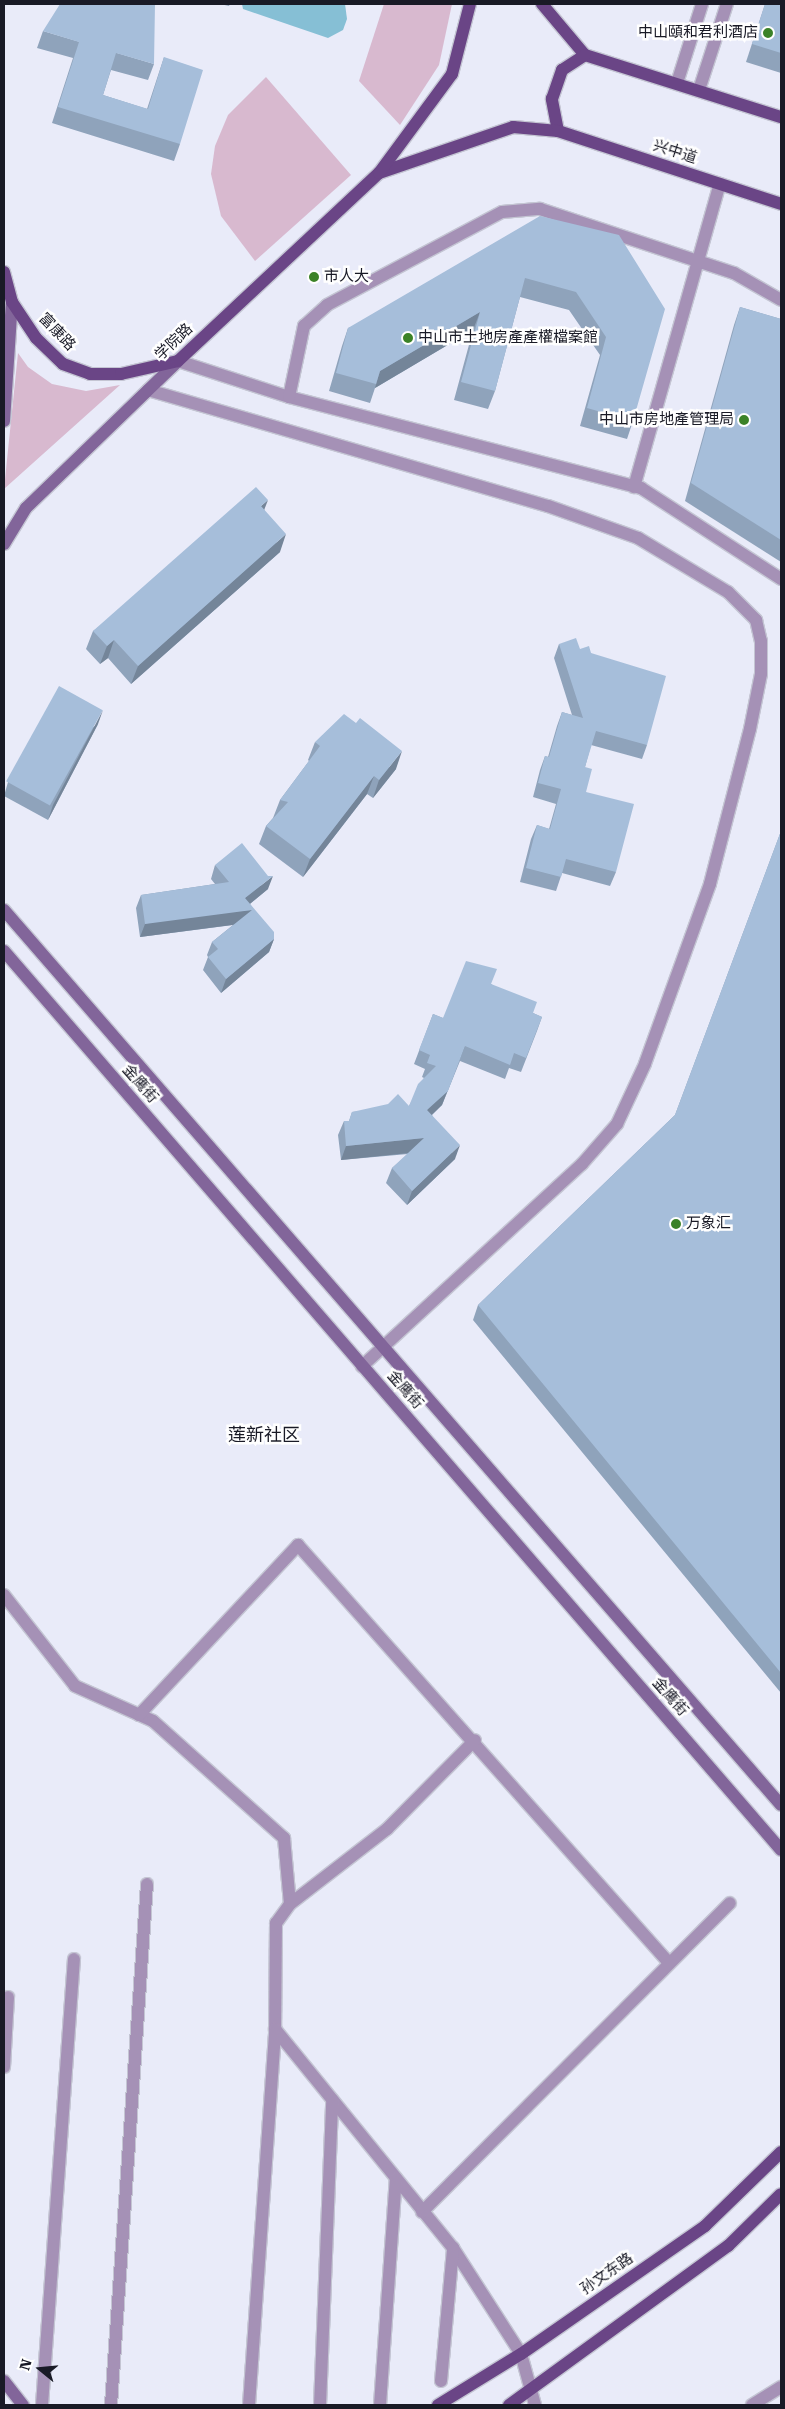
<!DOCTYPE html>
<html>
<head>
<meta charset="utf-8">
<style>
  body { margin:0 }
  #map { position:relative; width:785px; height:2409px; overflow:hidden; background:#e9ebf9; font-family:"Roboto Serif","Noto Sans SC",serif }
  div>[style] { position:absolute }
  .green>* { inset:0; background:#d8b9cf }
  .water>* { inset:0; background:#86bfd5 }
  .roads { filter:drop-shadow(1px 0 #c4c5d3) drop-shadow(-1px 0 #c4c5d3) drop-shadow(0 1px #c4c5d3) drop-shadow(0 -1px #c4c5d3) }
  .lane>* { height:12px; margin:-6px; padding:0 6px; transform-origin:6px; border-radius:6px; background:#a591b6 }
  .street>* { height:12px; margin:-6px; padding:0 6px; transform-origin:6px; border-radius:6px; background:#a591b6 }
  .secondary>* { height:12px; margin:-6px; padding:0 6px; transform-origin:6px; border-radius:6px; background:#82659a }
  .primary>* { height:12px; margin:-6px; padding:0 6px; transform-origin:6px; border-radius:6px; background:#6a4586 }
  .wall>* { inset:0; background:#8fa3bb }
  .shaded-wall>* { inset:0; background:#748599 }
  .building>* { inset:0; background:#a6beda; transform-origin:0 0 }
  .dots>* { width:14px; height:14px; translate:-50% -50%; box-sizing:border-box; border:2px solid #fff; border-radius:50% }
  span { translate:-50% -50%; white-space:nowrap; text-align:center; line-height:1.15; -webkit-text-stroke:5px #fff; paint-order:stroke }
  .poi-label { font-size:15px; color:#191a26 }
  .right { translate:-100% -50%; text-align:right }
  .left { translate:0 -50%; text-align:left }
  .street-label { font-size:15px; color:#191a26 }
  .quarter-label { font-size:18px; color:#191a26 }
  .frame { position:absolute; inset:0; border:5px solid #191a26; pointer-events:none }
  .north { position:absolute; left:15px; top:2344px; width:50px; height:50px; -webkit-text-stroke:4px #fff; paint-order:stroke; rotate:287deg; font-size:14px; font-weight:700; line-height:20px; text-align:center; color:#191a26 }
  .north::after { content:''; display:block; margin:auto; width:18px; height:22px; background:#191a26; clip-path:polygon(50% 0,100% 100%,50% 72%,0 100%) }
</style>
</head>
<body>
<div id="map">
  <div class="green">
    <i style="clip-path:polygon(384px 4px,452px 4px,439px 65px,400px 125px,359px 81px)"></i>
    <i style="clip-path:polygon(266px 77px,351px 175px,255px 261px,221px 216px,211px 174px,215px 146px,228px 115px)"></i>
    <i style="clip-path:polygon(18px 353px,28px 367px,52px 384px,86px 391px,120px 385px,4px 489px)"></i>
  </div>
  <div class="water">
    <i style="clip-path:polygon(242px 4px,345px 4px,347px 19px,343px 30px,328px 38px,243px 9px)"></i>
  </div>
  <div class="roads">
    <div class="lane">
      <i style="left:148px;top:390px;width:416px;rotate:16.2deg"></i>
      <i style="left:548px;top:506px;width:96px;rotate:19.6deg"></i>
      <i style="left:638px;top:538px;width:105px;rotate:31deg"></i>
      <i style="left:728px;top:592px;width:40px;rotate:45deg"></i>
      <i style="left:756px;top:620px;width:22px;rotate:77deg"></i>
      <i style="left:761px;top:641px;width:33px;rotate:90deg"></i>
      <i style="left:761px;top:674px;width:56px;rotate:101.3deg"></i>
      <i style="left:750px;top:729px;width:160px;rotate:104.5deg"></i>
      <i style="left:710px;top:884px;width:191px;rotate:109.9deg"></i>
      <i style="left:645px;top:1064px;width:66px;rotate:115deg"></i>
      <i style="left:617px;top:1124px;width:53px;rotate:131.2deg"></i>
      <i style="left:582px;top:1164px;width:299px;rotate:137.4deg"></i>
    </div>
    <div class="street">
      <i style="left:677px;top:83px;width:83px;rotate:-72.4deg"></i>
      <i style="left:699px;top:90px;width:90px;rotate:-72deg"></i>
      <i style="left:178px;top:361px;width:117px;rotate:18deg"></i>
      <i style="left:289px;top:397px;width:364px;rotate:14.5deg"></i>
      <i style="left:641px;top:488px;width:167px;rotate:33deg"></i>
      <i style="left:289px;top:397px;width:73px;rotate:-78.1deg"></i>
      <i style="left:304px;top:326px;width:31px;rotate:-42deg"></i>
      <i style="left:327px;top:305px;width:198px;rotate:-28deg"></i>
      <i style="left:502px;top:212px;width:38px;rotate:-5deg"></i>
      <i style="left:540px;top:209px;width:204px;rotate:18.3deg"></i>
      <i style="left:734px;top:273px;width:54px;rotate:29.9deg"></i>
      <i style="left:634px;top:487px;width:315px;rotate:-74.2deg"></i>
      <i style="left:4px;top:1595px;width:115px;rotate:52deg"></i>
      <i style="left:75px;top:1686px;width:85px;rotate:24.2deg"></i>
      <i style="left:153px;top:1721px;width:176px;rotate:41.8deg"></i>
      <i style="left:284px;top:1838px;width:66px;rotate:84.8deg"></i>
      <i style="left:290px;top:1904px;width:24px;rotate:126deg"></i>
      <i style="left:276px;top:1923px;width:106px;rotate:90.5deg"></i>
      <i style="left:275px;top:2029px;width:282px;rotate:50.9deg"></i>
      <i style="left:453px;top:2248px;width:126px;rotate:57.3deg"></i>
      <i style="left:521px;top:2354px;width:53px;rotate:74.6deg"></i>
      <i style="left:139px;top:1715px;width:233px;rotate:-46.9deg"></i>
      <i style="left:298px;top:1545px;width:559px;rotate:48.41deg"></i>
      <i style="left:290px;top:1904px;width:123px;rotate:-37.7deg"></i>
      <i style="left:387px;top:1829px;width:125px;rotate:-45.3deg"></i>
      <i style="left:4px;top:2067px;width:70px;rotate:-86.7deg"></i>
      <i style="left:422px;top:2212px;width:436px;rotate:-45.1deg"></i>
      <i style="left:441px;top:2381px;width:134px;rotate:-84.8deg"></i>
      <i style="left:42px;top:2405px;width:447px;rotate:-85.9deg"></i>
      <i style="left:111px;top:2405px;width:522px;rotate:-86.05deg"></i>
      <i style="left:249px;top:2405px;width:377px;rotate:-86deg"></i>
      <i style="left:320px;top:2405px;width:305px;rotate:-87.7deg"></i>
      <i style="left:380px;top:2405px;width:227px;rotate:-86deg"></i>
      <i style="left:752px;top:2405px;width:34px;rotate:-32deg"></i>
    </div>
    <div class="secondary">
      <i style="left:4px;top:421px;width:119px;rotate:-86.2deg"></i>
      <i style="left:4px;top:544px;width:42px;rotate:-58.6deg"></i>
      <i style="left:26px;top:508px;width:211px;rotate:-44deg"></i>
      <i style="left:4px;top:910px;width:1185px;rotate:49.04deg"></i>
      <i style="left:4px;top:951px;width:1188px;rotate:49.16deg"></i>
      <i style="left:4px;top:2381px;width:31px;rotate:52deg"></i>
    </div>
    <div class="primary">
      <i style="left:542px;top:4px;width:67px;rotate:49.9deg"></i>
      <i style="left:585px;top:55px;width:206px;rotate:17.6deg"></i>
      <i style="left:558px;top:131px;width:33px;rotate:-101deg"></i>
      <i style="left:552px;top:99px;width:31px;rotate:-71deg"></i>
      <i style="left:562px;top:70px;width:27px;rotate:-33deg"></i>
      <i style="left:379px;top:173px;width:142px;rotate:-18.9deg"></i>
      <i style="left:513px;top:127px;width:45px;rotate:5.1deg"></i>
      <i style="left:558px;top:131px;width:235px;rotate:18.1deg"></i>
      <i style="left:4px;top:272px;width:31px;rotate:75deg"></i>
      <i style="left:12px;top:302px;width:43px;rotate:56.3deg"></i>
      <i style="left:36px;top:338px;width:37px;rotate:44deg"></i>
      <i style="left:63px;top:364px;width:29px;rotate:20deg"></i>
      <i style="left:90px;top:374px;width:31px"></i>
      <i style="left:121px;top:374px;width:58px;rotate:-12.8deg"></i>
      <i style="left:178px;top:361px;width:275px;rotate:-43.1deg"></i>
      <i style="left:379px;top:173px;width:123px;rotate:-53.6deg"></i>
      <i style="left:452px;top:74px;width:72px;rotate:-75.6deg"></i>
      <i style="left:438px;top:2405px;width:97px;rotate:-31.6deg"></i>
      <i style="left:521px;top:2354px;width:224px;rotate:-34.8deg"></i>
      <i style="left:705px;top:2226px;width:106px;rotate:-44.2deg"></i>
      <i style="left:509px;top:2405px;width:271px;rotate:-36deg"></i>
      <i style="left:728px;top:2246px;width:74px;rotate:-44.5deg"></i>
    </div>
  </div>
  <div class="wall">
    <i style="clip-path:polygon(220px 4px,230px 4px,229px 6px)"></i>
    <i style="clip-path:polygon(765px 4px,781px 4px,781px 73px,746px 62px)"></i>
    <i style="clip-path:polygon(43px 31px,154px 64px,148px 80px,111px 70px,103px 95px,147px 109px,164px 57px,180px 144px,174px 161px,52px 123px,73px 58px,37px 48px)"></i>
    <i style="clip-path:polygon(619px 235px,633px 421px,627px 439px,580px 426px,600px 355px,569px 310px,520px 297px,495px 391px,488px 409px,454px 400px,473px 330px,375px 388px,370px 403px,329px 391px,342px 346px,348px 328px)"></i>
    <i style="clip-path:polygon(740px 307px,781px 319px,781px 562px,685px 501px,734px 325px)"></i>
    <i style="clip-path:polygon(264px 509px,280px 552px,131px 684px,108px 658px,100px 664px,86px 649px,93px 631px)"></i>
    <i style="clip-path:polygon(559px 644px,580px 649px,591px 653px,647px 745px,642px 759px,591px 745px,585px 767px,586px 792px,616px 872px,610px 886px,562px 873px,556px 891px,520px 882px,531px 839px,537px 825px,549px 829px,556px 804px,533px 797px,540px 770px,545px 756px,548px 757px,557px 726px,562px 712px,572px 715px,554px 658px)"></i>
    <i style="clip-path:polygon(98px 724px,48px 820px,4px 796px,8px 782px)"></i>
    <i style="clip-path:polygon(315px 742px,396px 769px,373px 798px,367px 794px,303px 877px,259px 844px,266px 826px,273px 818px,280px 800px,309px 761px,308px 760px)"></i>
    <i style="clip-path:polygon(781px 831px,781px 1693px,473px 1320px,478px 1305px,675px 1115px)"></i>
    <i style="clip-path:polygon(215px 865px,268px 889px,250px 904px,274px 939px,269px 952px,221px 993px,203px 970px,208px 957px,207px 955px,212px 942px,233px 925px,140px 937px,136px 908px,141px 895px,215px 884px,211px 879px)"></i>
    <i style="clip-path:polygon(491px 984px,533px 1013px,542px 1017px,537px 1031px,521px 1072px,509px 1068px,505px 1079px,460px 1061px,442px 1105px,432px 1115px,455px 1159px,407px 1205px,386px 1183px,392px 1168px,408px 1154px,341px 1160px,338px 1135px,344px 1121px,349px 1121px,352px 1112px,409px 1106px,424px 1078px,422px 1077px,425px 1069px,414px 1064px,433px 1014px,443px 1018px)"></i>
  </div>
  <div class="shaded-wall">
    <i style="clip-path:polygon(480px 312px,473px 330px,375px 388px,380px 371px)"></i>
    <i style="clip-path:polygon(268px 500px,261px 518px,261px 506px)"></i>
    <i style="clip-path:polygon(286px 534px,280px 552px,131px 684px,138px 666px)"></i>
    <i style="clip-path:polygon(114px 640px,108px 658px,100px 664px,107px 646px)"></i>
    <i style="clip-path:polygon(103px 710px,98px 724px,48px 820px,53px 805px)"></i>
    <i style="clip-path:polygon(402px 751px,396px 769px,373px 798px,379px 780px)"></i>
    <i style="clip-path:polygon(374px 776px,367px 794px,303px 877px,310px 859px)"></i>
    <i style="clip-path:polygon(273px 876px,268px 889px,241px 911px,252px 910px,247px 923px,140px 937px,145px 924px,245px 898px)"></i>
    <i style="clip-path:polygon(274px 939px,269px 952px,221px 993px,226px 979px)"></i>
    <i style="clip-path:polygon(465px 1046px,442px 1105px,422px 1124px,427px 1110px)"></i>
    <i style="clip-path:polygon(424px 1138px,419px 1152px,341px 1160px,346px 1146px)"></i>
    <i style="clip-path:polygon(460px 1145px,455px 1159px,407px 1205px,412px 1191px)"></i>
  </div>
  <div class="building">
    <i style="clip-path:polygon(60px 4px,155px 4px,154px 64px,116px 53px,103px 95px,148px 109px,164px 57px,203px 70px,180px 144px,58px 107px,79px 42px,43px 31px)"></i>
    <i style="clip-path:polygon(765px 4px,781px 4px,781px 53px,752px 44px)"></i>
    <i style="clip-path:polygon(540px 216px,619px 235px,665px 309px,633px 421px,587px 408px,606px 337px,576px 292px,525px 278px,495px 391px,461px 382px,480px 312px,380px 371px,376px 384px,336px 373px,348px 328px)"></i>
    <i style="clip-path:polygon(740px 307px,781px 319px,781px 540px,691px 483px)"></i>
    <i style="clip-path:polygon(256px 487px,268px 500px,261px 506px,286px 534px,138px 666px,114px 640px,107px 646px,93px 631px)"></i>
    <i style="clip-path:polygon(576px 638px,580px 649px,589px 646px,591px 653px,666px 676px,647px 745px,596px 731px,585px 767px,592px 769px,586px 792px,634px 804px,616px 872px,566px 859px,561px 877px,526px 868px,537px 825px,550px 829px,561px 789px,538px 783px,545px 756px,549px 757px,562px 712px,583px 718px,559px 644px)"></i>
    <i style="left:59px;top:686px;width:50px;height:109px;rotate:29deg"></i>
    <i style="clip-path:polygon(344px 714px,356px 723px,360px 718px,402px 751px,379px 780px,374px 776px,310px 859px,266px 826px,288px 802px,280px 800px,320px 746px,315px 742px)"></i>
    <i style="clip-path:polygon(781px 831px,781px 1673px,478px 1305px,675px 1115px)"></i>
    <i style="clip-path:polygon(242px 843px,268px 876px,273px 876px,245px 898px,274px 932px,274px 939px,226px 979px,208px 957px,218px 949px,212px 942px,252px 910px,145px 924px,141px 895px,229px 882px,215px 865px)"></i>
    <i style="clip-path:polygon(466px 961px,497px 969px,491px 984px,537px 1002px,533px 1013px,542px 1017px,526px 1058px,514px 1053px,510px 1065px,465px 1046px,448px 1091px,427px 1110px,460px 1145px,412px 1191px,392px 1168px,424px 1138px,346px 1146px,344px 1121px,349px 1121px,352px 1112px,388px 1104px,398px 1094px,409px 1106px,418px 1084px,436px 1066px,427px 1063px,430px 1055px,419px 1050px,433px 1014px,443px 1018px)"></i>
  </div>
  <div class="dots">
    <i style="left:768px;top:33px;background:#3b8227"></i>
    <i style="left:314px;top:277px;background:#3b8227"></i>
    <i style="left:408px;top:338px;background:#3b8227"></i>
    <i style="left:744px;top:420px;background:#3b8227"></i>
    <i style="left:676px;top:1224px;background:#3b8227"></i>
  </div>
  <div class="poi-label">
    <span class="right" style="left:758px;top:33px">中山頤和君利酒店</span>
    <span class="left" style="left:324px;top:277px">市人大</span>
    <span class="left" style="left:418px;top:338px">中山市土地房產產權檔案館</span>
    <span class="right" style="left:734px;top:420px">中山市房地產管理局</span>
    <span class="left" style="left:686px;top:1224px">万象汇</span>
  </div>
  <div class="street-label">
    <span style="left:675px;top:152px;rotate:18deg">兴中道</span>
    <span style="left:57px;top:332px;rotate:46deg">富康路</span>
    <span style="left:174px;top:342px;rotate:-44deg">学院路</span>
    <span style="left:140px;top:1084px;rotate:49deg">金鹰街</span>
    <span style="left:405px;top:1390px;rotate:49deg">金鹰街</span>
    <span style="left:670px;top:1697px;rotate:49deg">金鹰街</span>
    <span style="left:607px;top:2274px;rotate:-35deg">孙文东路</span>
  </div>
  <div class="quarter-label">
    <span style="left:264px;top:1435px">莲新社区</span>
  </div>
  <div class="frame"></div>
  <div class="north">N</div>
</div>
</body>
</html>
